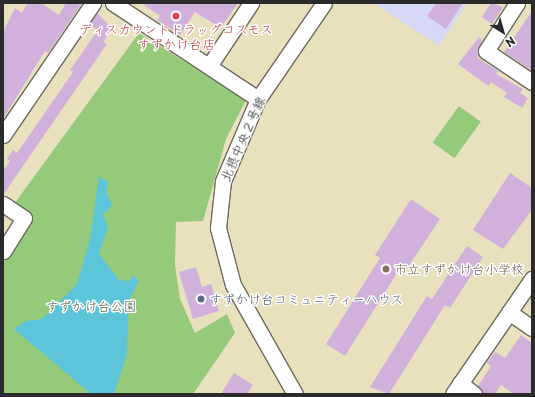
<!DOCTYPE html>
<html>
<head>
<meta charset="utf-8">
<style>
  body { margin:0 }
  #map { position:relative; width:535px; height:397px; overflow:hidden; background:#e9e0bd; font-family:"Playpen Sans","Klee One",sans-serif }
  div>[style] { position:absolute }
  .built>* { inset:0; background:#d7d7f8 }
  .green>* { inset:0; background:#96ca7b; transform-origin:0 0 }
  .water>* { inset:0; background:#5dc5d9 }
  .building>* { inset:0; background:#d0b1db }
  .roads { filter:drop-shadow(1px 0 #6e6a5e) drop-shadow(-1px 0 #6e6a5e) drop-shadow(0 1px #6e6a5e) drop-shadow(0 -1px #6e6a5e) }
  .minor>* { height:15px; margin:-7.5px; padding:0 7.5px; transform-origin:7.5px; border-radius:7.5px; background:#fff }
  .dots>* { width:11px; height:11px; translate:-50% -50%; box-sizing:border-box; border:2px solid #fff; border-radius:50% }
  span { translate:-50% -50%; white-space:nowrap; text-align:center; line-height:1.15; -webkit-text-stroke:3px #fff; paint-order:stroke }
  .health-label { font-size:13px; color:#be3a42 }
  .street-label { font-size:13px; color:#2b2b2b }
  .education-label { font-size:13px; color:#785e54 }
  .left { translate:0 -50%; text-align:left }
  .service-label { font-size:13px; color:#4e5e75 }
  .park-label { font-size:13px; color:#506347 }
  .frame { position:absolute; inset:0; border:4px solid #2b2b2b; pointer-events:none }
  .north { position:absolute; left:483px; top:12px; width:40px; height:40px; -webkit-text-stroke:3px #fff; paint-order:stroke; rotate:143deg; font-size:11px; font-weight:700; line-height:16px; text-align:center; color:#2b2b2b }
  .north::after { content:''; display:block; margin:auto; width:14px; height:18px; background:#2b2b2b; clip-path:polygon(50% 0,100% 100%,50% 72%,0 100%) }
</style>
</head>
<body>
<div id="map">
  <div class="built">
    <i style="clip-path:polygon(374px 3px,467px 3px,439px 46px)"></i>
  </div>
  <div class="green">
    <i style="clip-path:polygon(139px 33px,246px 100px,226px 139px,203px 221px,176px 222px,175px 265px,180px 299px,195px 333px,227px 314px,235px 333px,193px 394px,3px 394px,3px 263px,31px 217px,14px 204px)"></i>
    <i style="left:459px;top:106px;width:27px;height:45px;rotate:36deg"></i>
  </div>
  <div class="water">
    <i style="clip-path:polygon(99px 176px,108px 182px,106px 191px,112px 205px,103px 214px,108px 227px,99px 254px,119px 280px,129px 281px,133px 276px,139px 280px,129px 300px,127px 354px,114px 394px,91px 394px,14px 329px,26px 321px,42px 319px,77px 284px,90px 239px)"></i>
  </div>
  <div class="building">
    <i style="clip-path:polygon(28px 3px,41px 3px,59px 15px,66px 3px,82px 3px,48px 53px,45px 51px,3px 119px,3px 32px,15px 8px,22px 13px)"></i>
    <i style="clip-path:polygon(141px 3px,238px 3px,221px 28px,195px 12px,180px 35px,157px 20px,160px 16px)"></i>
    <i style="clip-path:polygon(437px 3px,463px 3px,446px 29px,427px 16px)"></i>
    <i style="clip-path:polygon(491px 3px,503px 7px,492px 24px,482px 17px)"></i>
    <i style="clip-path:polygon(532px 11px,532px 71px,504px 52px)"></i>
    <i style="clip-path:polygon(97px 13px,112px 28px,103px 42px,107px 44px,3px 195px,3px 171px,10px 161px,7px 159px,13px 150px,17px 153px,73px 72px,70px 70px,98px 30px,89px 25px)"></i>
    <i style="clip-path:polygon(479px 37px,482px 40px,478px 58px,498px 71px,496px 74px,523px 89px,520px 93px,528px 98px,522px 108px,504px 97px,507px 93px,491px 82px,488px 86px,458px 64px)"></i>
    <i style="clip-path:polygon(510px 173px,532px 188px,532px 210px,503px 249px,473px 230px)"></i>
    <i style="clip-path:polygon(411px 199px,440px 219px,402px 276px,397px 273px,345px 356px,326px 344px,380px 258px,375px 255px)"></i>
    <i style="clip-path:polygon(467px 246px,483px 257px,450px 308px,445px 305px,389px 394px,370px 387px,427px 296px,432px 299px)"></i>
    <i style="clip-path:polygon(196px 267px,202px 287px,211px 284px,219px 311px,193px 319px,179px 272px)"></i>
    <i style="clip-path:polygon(521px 335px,532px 343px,532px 394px,514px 394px,501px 385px,495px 394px,483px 394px,478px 386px,491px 366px,487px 363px,495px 352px,505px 358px)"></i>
    <i style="clip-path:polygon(234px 373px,253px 385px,247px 394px,221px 394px)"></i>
  </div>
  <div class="roads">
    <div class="minor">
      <i style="left:113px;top:3px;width:174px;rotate:33.5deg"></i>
      <i style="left:517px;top:3px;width:57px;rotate:122.9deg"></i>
      <i style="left:486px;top:51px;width:55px;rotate:34deg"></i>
      <i style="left:209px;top:66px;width:76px;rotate:-56.3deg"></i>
      <i style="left:3px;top:135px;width:160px;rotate:-55.7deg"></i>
      <i style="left:3px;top:204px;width:25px;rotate:34deg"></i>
      <i style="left:24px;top:218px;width:39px;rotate:122deg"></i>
      <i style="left:509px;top:312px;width:28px;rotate:35deg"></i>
      <i style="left:460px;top:383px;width:18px;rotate:38deg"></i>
      <i style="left:295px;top:394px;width:125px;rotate:-119.6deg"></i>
      <i style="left:233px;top:285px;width:59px;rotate:-104.7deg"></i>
      <i style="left:218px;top:228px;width:47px;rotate:-83.9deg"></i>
      <i style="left:223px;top:181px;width:89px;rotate:-66.9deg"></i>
      <i style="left:258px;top:99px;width:116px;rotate:-55.5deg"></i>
      <i style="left:453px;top:394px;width:140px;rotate:-55.5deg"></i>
    </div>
  </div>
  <div class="dots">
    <i style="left:176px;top:16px;background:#e0444e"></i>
    <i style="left:386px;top:269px;background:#8d6e63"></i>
    <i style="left:201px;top:299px;background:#5c6f8a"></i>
  </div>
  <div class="health-label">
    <span style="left:176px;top:37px">ディスカウントドラッグコスモス<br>すずかけ台店</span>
  </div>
  <div class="street-label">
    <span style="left:243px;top:139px;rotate:-66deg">北摂中央２号線</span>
  </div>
  <div class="education-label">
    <span class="left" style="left:394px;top:269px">市立すずかけ台小学校</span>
  </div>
  <div class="service-label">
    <span class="left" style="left:209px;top:299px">すずかけ台コミュニティーハウス</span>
  </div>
  <div class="park-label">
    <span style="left:91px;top:306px">すずかけ台公園</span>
  </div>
  <div class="frame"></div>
  <div class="north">N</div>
</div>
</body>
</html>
